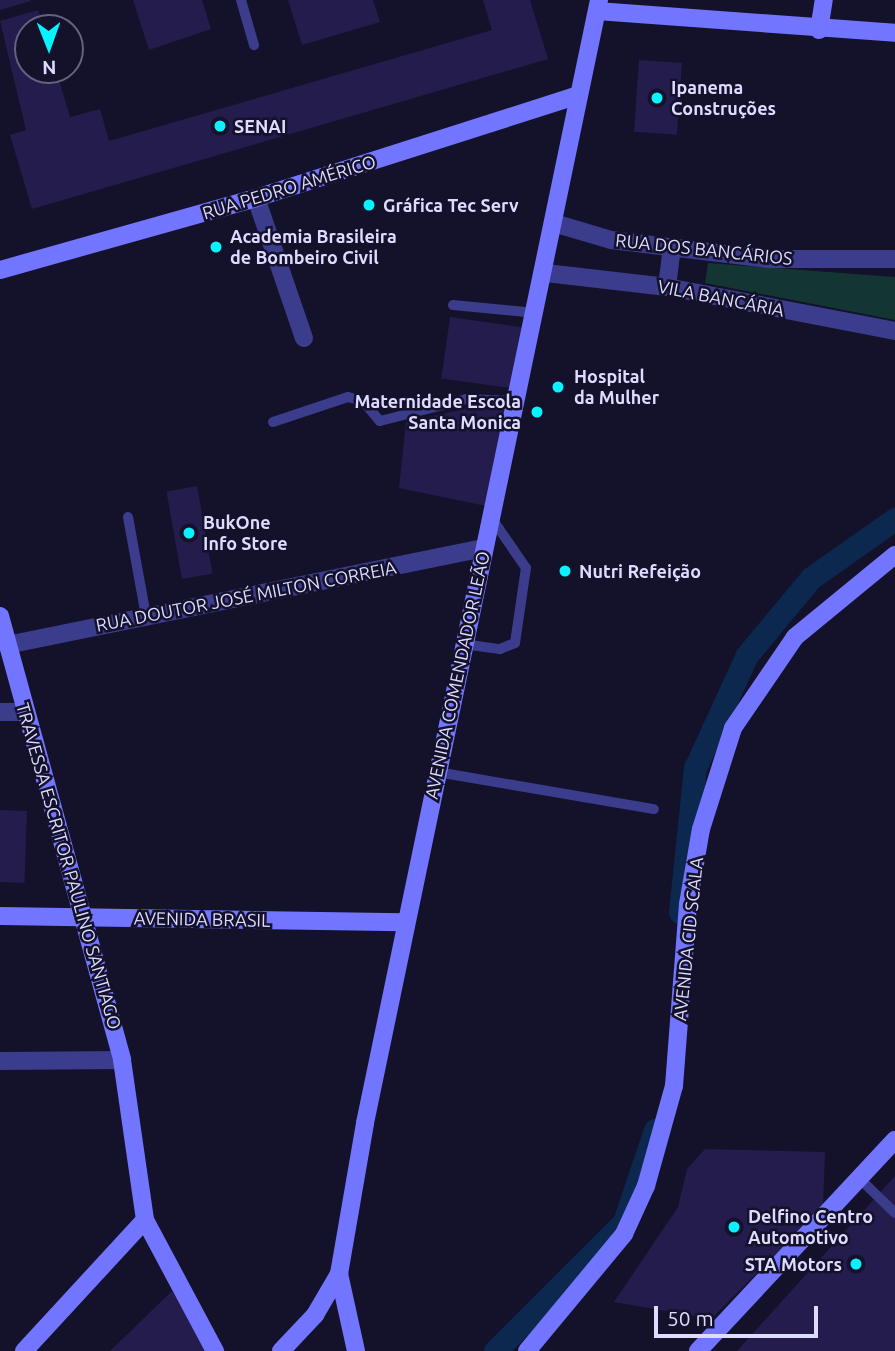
<!DOCTYPE html>
<html>
<head>
<meta charset="utf-8">
<style>
  body { margin:0 }
  #map { position:relative; width:895px; height:1351px; overflow:hidden; background:#14112b; font-family:Ubuntu,sans-serif }
  div>[style] { position:absolute }
  .green>* { inset:0; background:#133633 }
  .canal>* { height:23px; margin:-11.5px; padding:0 11.5px; transform-origin:11.5px; border-radius:11.5px; background:#0c284f }
  .building>* { inset:0; background:#241c4d; transform-origin:0 0 }
  .lane>* { height:10px; margin:-5px; padding:0 5px; transform-origin:5px; border-radius:5px; background:#3b3c8b }
  .street>* { height:18px; margin:-9px; padding:0 9px; transform-origin:9px; border-radius:9px; background:#3b3c8b }
  .secondary>* { height:18px; margin:-9px; padding:0 9px; transform-origin:9px; border-radius:9px; background:#7275ff }
  .dots>* { width:19px; height:19px; translate:-50% -50%; box-sizing:border-box; border:4px solid #14112b; border-radius:50% }
  span { translate:-50% -50%; white-space:nowrap; text-align:center; line-height:1.15; -webkit-text-stroke:5px #14112b; paint-order:stroke }
  .poi-label { font-size:18px; color:#dddbff; font-weight:700 }
  .left { translate:0 -50%; text-align:left }
  .right { translate:-100% -50%; text-align:right }
  .street-label { font-size:18px; color:#dddbff }
  .north { position:absolute; left:14px; top:14px; width:70px; height:70px; box-sizing:border-box; background:#14112b; border:2px solid #646280; border-radius:50%; rotate:179deg; font-size:19px; font-weight:700; line-height:28px; text-align:center; color:#dddbff }
  .north::after { content:''; display:block; margin:auto; width:24px; height:32px; background:#07f3ff; clip-path:polygon(50% 0,100% 100%,50% 72%,0 100%) }
  .scale { position:absolute; left:654px; top:1306px; width:164px; height:32px; box-sizing:border-box; border:4px solid #dddbff; border-top:0; padding-left:9px; font-size:21px; line-height:24px; white-space:nowrap; color:#dddbff; -webkit-text-stroke:5px #14112b; paint-order:stroke }
</style>
</head>
<body>
<div id="map">
  <div class="green">
    <i style="clip-path:polygon(708px 263px,895px 277px,895px 320px,705px 283px)"></i>
  </div>
  <div class="canal">
    <i style="left:680px;top:912px;width:145px;rotate:-84.1deg"></i>
    <i style="left:695px;top:768px;width:124px;rotate:-65.3deg"></i>
    <i style="left:747px;top:655px;width:100px;rotate:-50.3deg"></i>
    <i style="left:811px;top:578px;width:103px;rotate:-35.1deg"></i>
    <i style="left:495px;top:1351px;width:182px;rotate:-45deg"></i>
    <i style="left:624px;top:1222px;width:97px;rotate:-71.4deg"></i>
  </div>
  <div class="building">
    <i style="clip-path:polygon(0 0,30px 0,31px 1px,0 10px)"></i>
    <i style="clip-path:polygon(133px 0,202px 0,211px 29px,149px 50px)"></i>
    <i style="clip-path:polygon(288px 0,373px 0,380px 22px,302px 45px)"></i>
    <i style="clip-path:polygon(483px 0,530px 0,548px 59px,32px 209px,10px 135px,26px 130px,0 21px,38px 10px,44px 28px,28px 28px,28px 70px,56px 70px,70px 117px,100px 109px,109px 141px,492px 30px)"></i>
    <i style="left:639px;top:60px;width:43px;height:72px;rotate:4deg"></i>
    <i style="left:450px;top:317px;width:75px;height:62px;rotate:8deg"></i>
    <i style="clip-path:polygon(491px 403px,506px 406px,486px 506px,399px 488px,406px 422px)"></i>
    <i style="left:197px;top:486px;width:89px;height:31px;rotate:80deg"></i>
    <i style="left:0;top:810px;width:27px;height:72px;rotate:2deg"></i>
    <i style="clip-path:polygon(705px 1149px,825px 1152px,823px 1207px,711px 1319px,614px 1302px,678px 1207px,687px 1169px)"></i>
    <i style="clip-path:polygon(895px 1176px,895px 1351px,737px 1351px)"></i>
    <i style="clip-path:polygon(172px 1291px,207px 1351px,110px 1351px)"></i>
  </div>
  <div class="lane">
    <i style="left:241px;top:0;width:47px;rotate:73.9deg"></i>
    <i style="left:453px;top:305px;width:83px;rotate:5.5deg"></i>
    <i style="left:273px;top:422px;width:79px;rotate:-18.4deg"></i>
    <i style="left:348px;top:397px;width:16px;rotate:15deg"></i>
    <i style="left:363px;top:401px;width:26px;rotate:50deg"></i>
    <i style="left:380px;top:421px;width:89px;rotate:-14.3deg"></i>
    <i style="left:466px;top:399px;width:51px;rotate:2.2deg"></i>
    <i style="left:128px;top:517px;width:101px;rotate:79.7deg"></i>
    <i style="left:463px;top:644px;width:37px;rotate:8deg"></i>
    <i style="left:500px;top:649px;width:16px;rotate:-22deg"></i>
    <i style="left:515px;top:643px;width:76px;rotate:-81.7deg"></i>
    <i style="left:526px;top:568px;width:62px;rotate:-124.5deg"></i>
    <i style="left:437px;top:772px;width:220px;rotate:9.7deg"></i>
    <i style="left:859px;top:1178px;width:50px;rotate:44.2deg"></i>
  </div>
  <div class="street">
    <i style="left:256px;top:198px;width:148px;rotate:71.1deg"></i>
    <i style="left:557px;top:224px;width:56px;rotate:16.5deg"></i>
    <i style="left:611px;top:240px;width:158px;rotate:6.9deg"></i>
    <i style="left:768px;top:259px;width:127px"></i>
    <i style="left:546px;top:273px;width:122px;rotate:6.6deg"></i>
    <i style="left:667px;top:287px;width:232px;rotate:10.9deg"></i>
    <i style="left:667px;top:287px;width:39px;rotate:-83deg"></i>
    <i style="left:7px;top:645px;width:487px;rotate:-11.5deg"></i>
    <i style="left:0;top:712px;width:26px"></i>
    <i style="left:0;top:1061px;width:122px;rotate:-0.5deg"></i>
  </div>
  <div class="secondary">
    <i style="left:597px;top:11px;width:299px;rotate:4.2deg"></i>
    <i style="left:819px;top:30px;width:30px;rotate:-81deg"></i>
    <i style="left:0;top:270px;width:266px;rotate:-15.7deg"></i>
    <i style="left:256px;top:198px;width:335px;rotate:-17.7deg"></i>
    <i style="left:0;top:616px;width:460px;rotate:74.6deg"></i>
    <i style="left:122px;top:1060px;width:162px;rotate:81.8deg"></i>
    <i style="left:145px;top:1220px;width:149px;rotate:61.9deg"></i>
    <i style="left:0;top:916px;width:404px;rotate:0.9deg"></i>
    <i style="left:24px;top:1351px;width:178px;rotate:-47.3deg"></i>
    <i style="left:281px;top:1351px;width:50px;rotate:-46.6deg"></i>
    <i style="left:315px;top:1315px;width:48px;rotate:-59.7deg"></i>
    <i style="left:356px;top:1351px;width:79px;rotate:-102.4deg"></i>
    <i style="left:339px;top:1274px;width:153px;rotate:-80.2deg"></i>
    <i style="left:365px;top:1123px;width:1147px;rotate:-78.23deg"></i>
    <i style="left:527px;top:1351px;width:152px;rotate:-50.3deg"></i>
    <i style="left:624px;top:1234px;width:53px;rotate:-65.4deg"></i>
    <i style="left:646px;top:1186px;width:104px;rotate:-74.4deg"></i>
    <i style="left:674px;top:1086px;width:183px;rotate:-85.6deg"></i>
    <i style="left:688px;top:904px;width:76px;rotate:-80.2deg"></i>
    <i style="left:701px;top:829px;width:106px;rotate:-72.4deg"></i>
    <i style="left:733px;top:728px;width:110px;rotate:-55.7deg"></i>
    <i style="left:795px;top:637px;width:129px;rotate:-39.4deg"></i>
    <i style="left:698px;top:1351px;width:289px;rotate:-47deg"></i>
  </div>
  <div class="dots">
    <i style="left:657px;top:98px;background:#07f3ff"></i>
    <i style="left:220px;top:126px;background:#07f3ff"></i>
    <i style="left:369px;top:205px;background:#07f3ff"></i>
    <i style="left:216px;top:247px;background:#07f3ff"></i>
    <i style="left:558px;top:387px;background:#07f3ff"></i>
    <i style="left:537px;top:412px;background:#07f3ff"></i>
    <i style="left:189px;top:533px;background:#07f3ff"></i>
    <i style="left:565px;top:571px;background:#07f3ff"></i>
    <i style="left:734px;top:1227px;background:#07f3ff"></i>
    <i style="left:856px;top:1264px;background:#07f3ff"></i>
  </div>
  <div class="poi-label">
    <span class="left" style="left:671px;top:98px">Ipanema<br>Construções</span>
    <span class="left" style="left:234px;top:126px">SENAI</span>
    <span class="left" style="left:383px;top:205px">Gráfica Tec Serv</span>
    <span class="left" style="left:230px;top:247px">Academia Brasileira<br>de Bombeiro Civil</span>
    <span class="left" style="left:574px;top:387px">Hospital<br>da Mulher</span>
    <span class="right" style="left:521px;top:412px">Maternidade Escola<br>Santa Monica</span>
    <span class="left" style="left:203px;top:533px">BukOne<br>Info Store</span>
    <span class="left" style="left:579px;top:571px">Nutri Refeição</span>
    <span class="left" style="left:748px;top:1227px">Delfino Centro<br>Automotivo</span>
    <span class="right" style="left:842px;top:1264px">STA Motors</span>
  </div>
  <div class="street-label">
    <span style="left:289px;top:187px;rotate:-17deg">RUA PEDRO AMÉRICO</span>
    <span style="left:704px;top:249px;rotate:6deg">RUA DOS BANCÁRIOS</span>
    <span style="left:721px;top:298px;rotate:11deg">VILA BANCÁRIA</span>
    <span style="left:246px;top:596px;rotate:-11deg">RUA DOUTOR JOSÉ MILTON CORREIA</span>
    <span style="left:457px;top:675px;rotate:-78deg">AVENIDA COMENDADOR LEÃO</span>
    <span style="left:69px;top:866px;rotate:74deg">TRAVESSA ESCRITOR PAULINO SANTIAGO</span>
    <span style="left:202px;top:919px;rotate:1deg">AVENIDA BRASIL</span>
    <span style="left:688px;top:939px;rotate:-84deg">AVENIDA CID SCALA</span>
  </div>
  <div class="north">N</div>
  <div class="scale">50 m</div>
</div>
</body>
</html>
